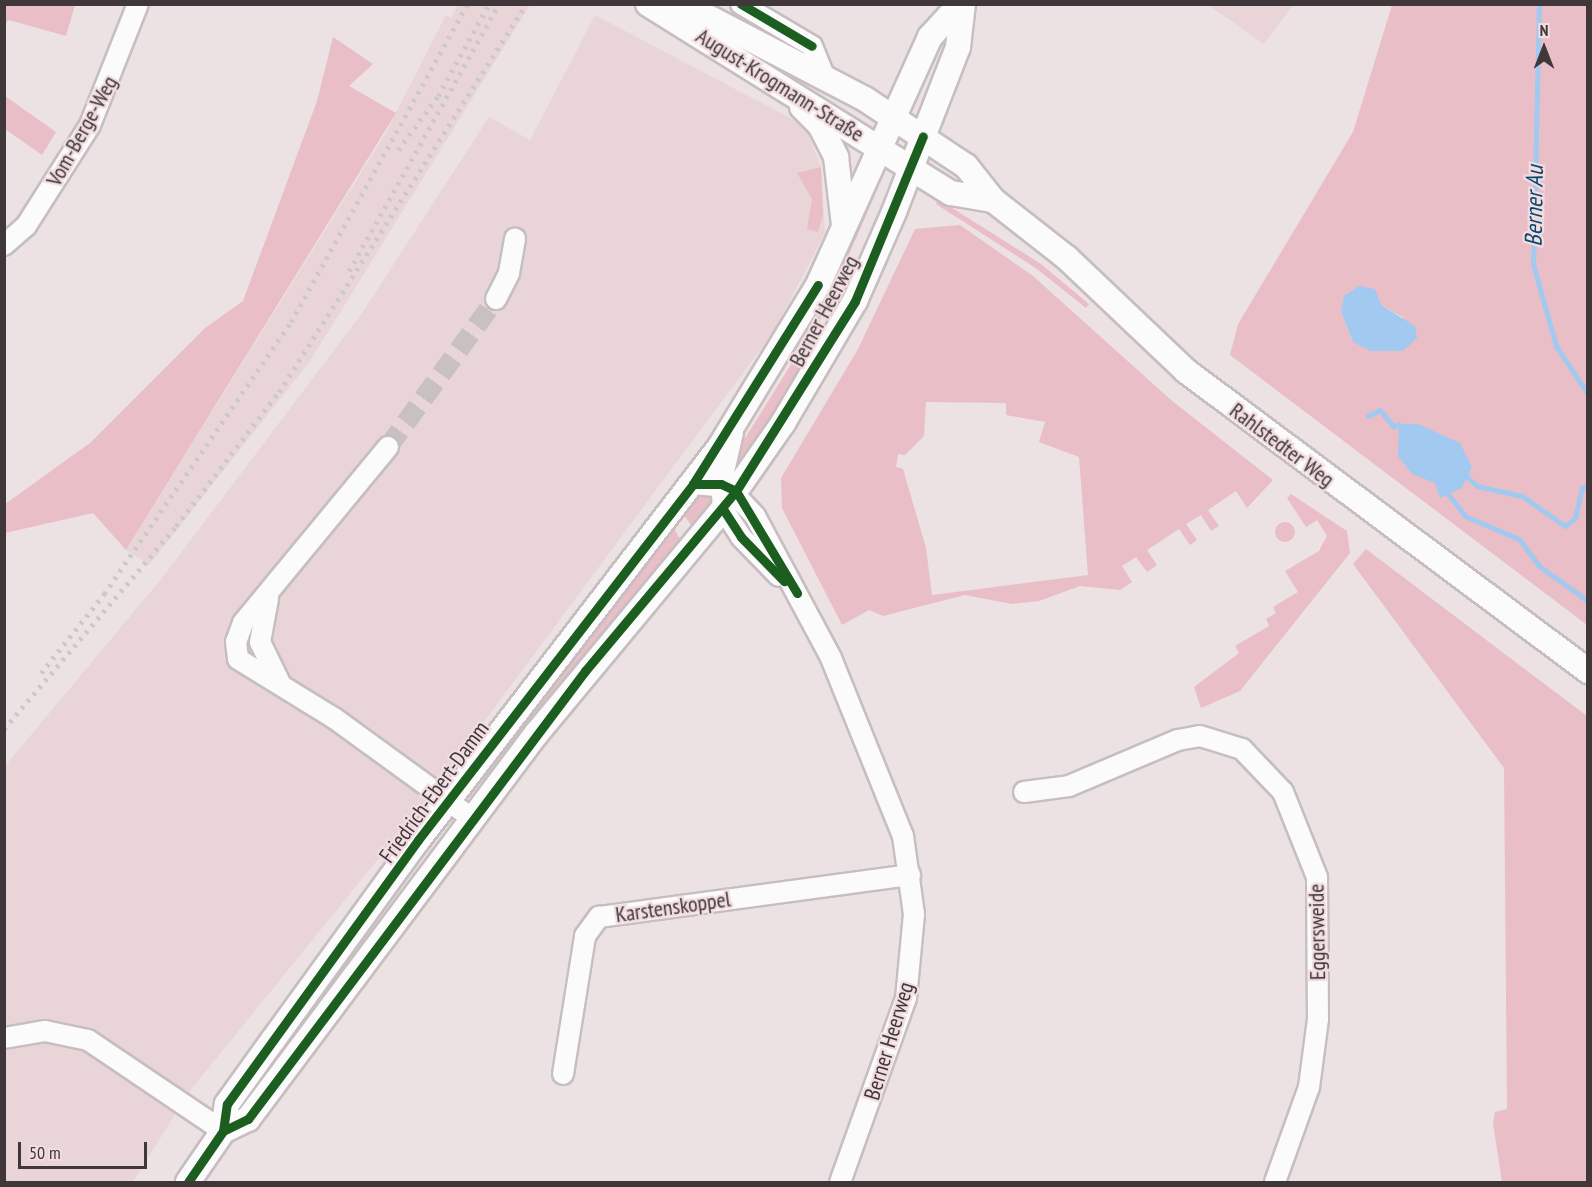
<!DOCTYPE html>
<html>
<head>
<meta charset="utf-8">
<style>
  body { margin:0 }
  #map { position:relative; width:1592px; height:1187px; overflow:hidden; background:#ece2e4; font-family:"PT Sans Narrow",sans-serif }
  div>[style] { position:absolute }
  .built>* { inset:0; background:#e9d5d8 }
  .green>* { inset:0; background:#e9bec6 }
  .round { border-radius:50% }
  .water>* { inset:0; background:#a2c9ef }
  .stream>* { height:5px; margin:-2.5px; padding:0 2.5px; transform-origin:2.5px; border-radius:2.5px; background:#a2c9ef }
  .minor-tunnel>* { height:20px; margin-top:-10px; transform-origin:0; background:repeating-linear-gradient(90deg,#c9c0c2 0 20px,transparent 0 30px) }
  .roads { filter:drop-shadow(2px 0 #c6bec0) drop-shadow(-2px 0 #c6bec0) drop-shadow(0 2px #c6bec0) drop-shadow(0 -2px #c6bec0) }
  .minor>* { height:20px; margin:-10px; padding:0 10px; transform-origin:10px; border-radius:10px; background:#fcfbfb }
  .major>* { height:24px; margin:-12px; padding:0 12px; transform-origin:12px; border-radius:12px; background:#fcfbfb }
  .rail>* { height:4.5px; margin-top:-2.25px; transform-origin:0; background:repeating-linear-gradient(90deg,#cac8c8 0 3px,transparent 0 9px) }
  .cycleway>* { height:9px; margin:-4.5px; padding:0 4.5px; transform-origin:4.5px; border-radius:4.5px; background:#1b5e20 }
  span { translate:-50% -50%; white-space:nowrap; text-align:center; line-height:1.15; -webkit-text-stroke:4.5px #f1dde0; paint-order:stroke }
  .street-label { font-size:22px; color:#3f3739 }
  .water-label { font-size:24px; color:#0a4670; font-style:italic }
  .frame { position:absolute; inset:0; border:6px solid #3f3739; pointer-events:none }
  .north { position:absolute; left:1514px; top:18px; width:60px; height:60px; -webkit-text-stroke:4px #f1dde0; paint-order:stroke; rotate:0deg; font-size:16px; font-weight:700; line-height:24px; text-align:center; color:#3f3739 }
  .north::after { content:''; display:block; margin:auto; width:21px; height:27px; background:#3f3739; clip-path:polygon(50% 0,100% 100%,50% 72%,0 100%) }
  .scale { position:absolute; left:18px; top:1142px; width:129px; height:27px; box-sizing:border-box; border:3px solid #3f3739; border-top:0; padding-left:8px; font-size:18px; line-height:21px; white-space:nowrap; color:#3f3739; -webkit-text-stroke:4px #f1dde0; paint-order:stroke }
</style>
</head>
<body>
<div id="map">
  <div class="built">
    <i style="clip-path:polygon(458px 5px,530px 5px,310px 361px,149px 565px,126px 550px,385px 134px,446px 15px,451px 18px)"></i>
    <i style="clip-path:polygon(1208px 5px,1293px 5px,1264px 44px)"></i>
    <i style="clip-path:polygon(595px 15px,805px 126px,821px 167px,825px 233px,774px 331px,426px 800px,189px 1092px,133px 1182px,5px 1182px,5px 766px,162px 578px,362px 313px,489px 117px,530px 140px)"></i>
  </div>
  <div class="green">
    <i style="clip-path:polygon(5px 4px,75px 4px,75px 5px,66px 36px,9px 20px,5px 24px)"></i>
    <i style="clip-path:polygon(evenodd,1392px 5px,1587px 5px,1587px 625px,1230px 355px,1238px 324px,1353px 132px,1392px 5px,1381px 305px,1404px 318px,1353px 342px,1341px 312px,1381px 305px)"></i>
    <i style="clip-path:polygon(333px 37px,373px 64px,349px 86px,396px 113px,126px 550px,93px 513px,5px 533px,5px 504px,90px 443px,205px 328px,243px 301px,317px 101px)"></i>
    <i style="clip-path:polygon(5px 96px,56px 132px,42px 155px,5px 129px)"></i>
    <i style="clip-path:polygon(821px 167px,823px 215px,818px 232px,807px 229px,812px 199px,797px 173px)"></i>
    <i style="clip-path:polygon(870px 191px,875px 195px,799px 369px,776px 417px,734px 479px,737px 451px,810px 334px)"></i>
    <i style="clip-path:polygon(938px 199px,1041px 264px,1089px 304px,1086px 308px,1037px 269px,936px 204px)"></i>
    <i style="clip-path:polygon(evenodd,960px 225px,1033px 276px,1171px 400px,1273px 480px,1247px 508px,1236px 491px,1208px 510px,1219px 526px,1211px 531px,1201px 515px,1186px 524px,1197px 540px,1190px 545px,1179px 529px,1147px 550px,1157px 565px,1147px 572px,1136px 557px,1122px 566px,1132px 582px,1120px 590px,1080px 586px,1039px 601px,1012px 604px,965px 595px,883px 616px,869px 610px,842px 625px,782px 508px,781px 478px,858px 349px,915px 229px,960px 225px,926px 402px,1006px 403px,1006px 415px,1045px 422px,1039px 442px,1079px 457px,1088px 575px,932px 595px,926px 548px,903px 469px,896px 467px,898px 454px,905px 455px,924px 436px,926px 402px)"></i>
    <i style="clip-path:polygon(714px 493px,717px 501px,694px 530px,682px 512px,699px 494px)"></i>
    <i style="clip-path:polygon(1291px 494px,1347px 531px,1350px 553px,1240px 691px,1201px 708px,1194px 687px,1239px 653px,1235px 646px,1269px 626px,1266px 619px,1276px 613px,1273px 607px,1298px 592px,1285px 571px,1319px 551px,1327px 536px,1317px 520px,1306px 527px,1287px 498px)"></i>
    <i class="round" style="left:1275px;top:522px;width:20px;height:20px"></i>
    <i style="clip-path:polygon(672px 525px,683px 544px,488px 784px,479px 777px)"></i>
    <i style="clip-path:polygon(1366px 549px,1587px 716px,1587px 1182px,1502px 1182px,1493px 1123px,1495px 1112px,1507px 1109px,1504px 768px,1353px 564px)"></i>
  </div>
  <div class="water">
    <i style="clip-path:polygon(1359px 286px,1375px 289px,1381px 305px,1415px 326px,1417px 338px,1403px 351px,1371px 351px,1353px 342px,1341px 312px,1344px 296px)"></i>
    <i style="clip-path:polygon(1399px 424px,1418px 424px,1460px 443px,1472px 467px,1462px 488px,1440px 498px,1435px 483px,1412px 474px,1398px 456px)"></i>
  </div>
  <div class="stream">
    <i style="left:1539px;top:4px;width:260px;rotate:91.3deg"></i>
    <i style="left:1533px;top:264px;width:85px;rotate:74.3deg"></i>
    <i style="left:1556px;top:346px;width:58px;rotate:56.3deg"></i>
    <i style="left:1368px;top:416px;width:13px;rotate:-27deg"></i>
    <i style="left:1380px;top:410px;width:21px;rotate:51deg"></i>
    <i style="left:1393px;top:426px;width:6px;rotate:-18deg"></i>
    <i style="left:1467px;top:477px;width:13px;rotate:42deg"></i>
    <i style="left:1477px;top:486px;width:46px;rotate:12.5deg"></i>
    <i style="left:1522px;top:496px;width:52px;rotate:34.9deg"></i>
    <i style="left:1565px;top:526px;width:13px;rotate:-39deg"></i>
    <i style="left:1575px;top:518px;width:31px;rotate:-77deg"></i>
    <i style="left:1582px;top:488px;width:7px;rotate:-27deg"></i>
    <i style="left:1448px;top:494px;width:28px;rotate:52deg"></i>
    <i style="left:1465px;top:516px;width:59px;rotate:23.1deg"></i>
    <i style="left:1519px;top:539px;width:34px;rotate:53deg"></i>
    <i style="left:1539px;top:566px;width:60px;rotate:35.5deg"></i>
  </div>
  <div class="minor-tunnel">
    <i style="left:388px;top:447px;width:183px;rotate:-53.9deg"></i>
  </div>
  <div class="roads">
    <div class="minor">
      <i style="left:741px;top:4px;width:82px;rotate:30.6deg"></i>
      <i style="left:812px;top:46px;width:35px;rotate:68deg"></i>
      <i style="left:4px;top:245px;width:29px;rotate:-41deg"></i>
      <i style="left:26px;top:226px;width:120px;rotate:-57.6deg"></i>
      <i style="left:90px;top:125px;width:130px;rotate:-68.4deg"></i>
      <i style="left:496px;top:299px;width:29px;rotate:-63deg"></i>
      <i style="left:509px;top:273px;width:35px;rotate:-80deg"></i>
      <i style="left:733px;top:433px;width:52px;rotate:103.2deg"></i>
      <i style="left:721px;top:484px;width:25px;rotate:85deg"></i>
      <i style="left:723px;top:509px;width:33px;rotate:57deg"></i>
      <i style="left:741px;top:537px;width:54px;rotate:45.7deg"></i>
      <i style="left:388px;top:447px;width:228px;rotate:129.5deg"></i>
      <i style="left:243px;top:623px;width:20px;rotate:110deg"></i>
      <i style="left:236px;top:642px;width:17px;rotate:83deg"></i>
      <i style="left:238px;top:659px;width:113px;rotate:31.6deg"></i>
      <i style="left:334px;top:718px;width:172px;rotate:36deg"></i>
      <i style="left:693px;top:484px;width:35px;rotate:5deg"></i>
      <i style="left:728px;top:487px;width:40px;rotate:47deg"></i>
      <i style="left:755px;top:516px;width:161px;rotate:61.8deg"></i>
      <i style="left:831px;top:658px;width:192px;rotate:68deg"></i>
      <i style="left:903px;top:836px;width:79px;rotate:82deg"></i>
      <i style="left:914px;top:914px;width:84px;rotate:95.4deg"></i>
      <i style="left:906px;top:998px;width:195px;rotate:109.7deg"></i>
      <i style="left:268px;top:599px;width:44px;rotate:100.5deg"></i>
      <i style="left:260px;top:642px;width:46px;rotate:64deg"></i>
      <i style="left:1024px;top:792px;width:45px;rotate:-7.6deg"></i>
      <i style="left:1069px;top:786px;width:118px;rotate:-22.9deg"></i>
      <i style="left:1178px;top:740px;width:22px;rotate:-10deg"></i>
      <i style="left:1200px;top:736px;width:44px;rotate:17.2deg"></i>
      <i style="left:1242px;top:749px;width:59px;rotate:46.4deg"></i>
      <i style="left:1283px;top:792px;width:92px;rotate:68.2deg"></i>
      <i style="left:1317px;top:877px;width:142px;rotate:89.6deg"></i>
      <i style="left:1318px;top:1019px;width:69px;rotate:97.5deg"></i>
      <i style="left:1309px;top:1087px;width:101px;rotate:109.7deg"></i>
      <i style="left:4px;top:1038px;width:42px;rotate:-9.7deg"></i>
      <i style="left:45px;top:1031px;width:44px;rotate:11.8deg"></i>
      <i style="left:88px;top:1040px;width:163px;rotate:34deg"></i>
      <i style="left:563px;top:1074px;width:140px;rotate:-80.9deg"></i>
      <i style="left:585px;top:936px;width:24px;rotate:-54deg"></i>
      <i style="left:599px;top:917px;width:314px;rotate:-7.7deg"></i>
    </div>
    <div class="major">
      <i style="left:648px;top:4px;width:357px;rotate:32deg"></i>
      <i style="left:951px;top:193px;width:43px;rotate:9.5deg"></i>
      <i style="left:683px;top:4px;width:205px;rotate:27.6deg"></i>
      <i style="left:865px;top:99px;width:121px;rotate:33.6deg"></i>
      <i style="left:966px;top:166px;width:43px;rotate:51.5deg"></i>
      <i style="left:993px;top:200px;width:94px;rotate:38.1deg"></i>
      <i style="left:1067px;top:258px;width:164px;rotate:43.5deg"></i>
      <i style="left:1186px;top:371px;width:502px;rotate:36.73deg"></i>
      <i style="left:802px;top:107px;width:25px;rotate:45deg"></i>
      <i style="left:820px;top:125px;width:36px;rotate:63deg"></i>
      <i style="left:836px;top:157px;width:68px;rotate:83.3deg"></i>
      <i style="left:223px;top:1131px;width:28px;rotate:-26deg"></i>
      <i style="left:248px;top:1119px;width:482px;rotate:-53.2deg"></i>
      <i style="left:537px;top:733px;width:291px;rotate:-50.3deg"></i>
      <i style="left:723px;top:509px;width:105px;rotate:-55.1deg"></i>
      <i style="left:783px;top:423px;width:142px;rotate:-59.5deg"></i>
      <i style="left:855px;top:301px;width:97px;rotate:-66.3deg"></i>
      <i style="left:894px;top:212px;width:177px;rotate:-68.8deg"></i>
      <i style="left:958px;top:47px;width:43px;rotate:-83.4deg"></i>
      <i style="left:188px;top:1182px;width:62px;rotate:-55.5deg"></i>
      <i style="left:223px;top:1131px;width:27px;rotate:-82deg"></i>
      <i style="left:227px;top:1104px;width:79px;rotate:-54.3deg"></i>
      <i style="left:273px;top:1040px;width:247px;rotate:-54.1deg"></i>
      <i style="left:418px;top:840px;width:494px;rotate:-52.5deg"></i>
      <i style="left:719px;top:448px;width:191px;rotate:-58.7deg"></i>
      <i style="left:818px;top:285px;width:272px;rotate:-65.7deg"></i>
      <i style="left:930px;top:37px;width:45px;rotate:-47.7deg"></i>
    </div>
  </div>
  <div class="rail">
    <i style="left:398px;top:150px;width:67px;rotate:-53.5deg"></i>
    <i style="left:438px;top:96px;width:105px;rotate:-61deg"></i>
    <i style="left:349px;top:271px;width:306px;rotate:-60.7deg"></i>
    <i style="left:41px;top:673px;width:101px;rotate:-51.4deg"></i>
    <i style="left:104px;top:594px;width:330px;rotate:-55.5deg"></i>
    <i style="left:291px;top:322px;width:363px;rotate:-61deg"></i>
    <i style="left:4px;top:729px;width:266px;rotate:-49.7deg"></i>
    <i style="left:176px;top:526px;width:169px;rotate:-52.5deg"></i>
    <i style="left:279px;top:392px;width:460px;rotate:-57.5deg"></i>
  </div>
  <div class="cycleway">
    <i style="left:741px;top:4px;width:82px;rotate:30.6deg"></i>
    <i style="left:693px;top:484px;width:28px"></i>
    <i style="left:721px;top:484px;width:17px;rotate:25deg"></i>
    <i style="left:736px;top:491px;width:119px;rotate:59.1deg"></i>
    <i style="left:723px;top:509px;width:33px;rotate:57deg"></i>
    <i style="left:741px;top:537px;width:62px;rotate:45.7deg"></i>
    <i style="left:223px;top:1131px;width:28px;rotate:-26deg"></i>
    <i style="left:248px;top:1119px;width:561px;rotate:-53.05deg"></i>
    <i style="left:585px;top:671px;width:235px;rotate:-50deg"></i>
    <i style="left:736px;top:491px;width:224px;rotate:-57.9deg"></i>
    <i style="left:855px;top:301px;width:178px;rotate:-67.6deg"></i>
    <i style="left:188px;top:1182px;width:62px;rotate:-55.5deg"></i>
    <i style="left:223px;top:1131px;width:27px;rotate:-82deg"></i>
    <i style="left:227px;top:1104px;width:326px;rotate:-54.1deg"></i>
    <i style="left:418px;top:840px;width:450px;rotate:-52.3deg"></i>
    <i style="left:693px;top:484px;width:235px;rotate:-57.9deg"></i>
  </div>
  <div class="street-label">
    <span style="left:780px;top:85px;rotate:32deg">August-Krogmann-Straße</span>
    <span style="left:82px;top:131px;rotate:-61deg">Vom-Berge-Weg</span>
    <span style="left:824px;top:311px;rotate:-62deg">Berner Heerweg</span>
    <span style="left:1282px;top:445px;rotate:37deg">Rahlstedter Weg</span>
    <span style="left:434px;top:792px;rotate:-54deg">Friedrich-Ebert-Damm</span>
    <span style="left:673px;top:907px;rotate:-8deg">Karstenskoppel</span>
    <span style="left:1317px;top:932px;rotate:-91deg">Eggersweide</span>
    <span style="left:889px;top:1041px;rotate:-73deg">Berner Heerweg</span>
  </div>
  <div class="water-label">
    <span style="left:1534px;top:206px;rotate:-89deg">Berner Au</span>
  </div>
  <div class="frame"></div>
  <div class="north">N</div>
  <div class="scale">50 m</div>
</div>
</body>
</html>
